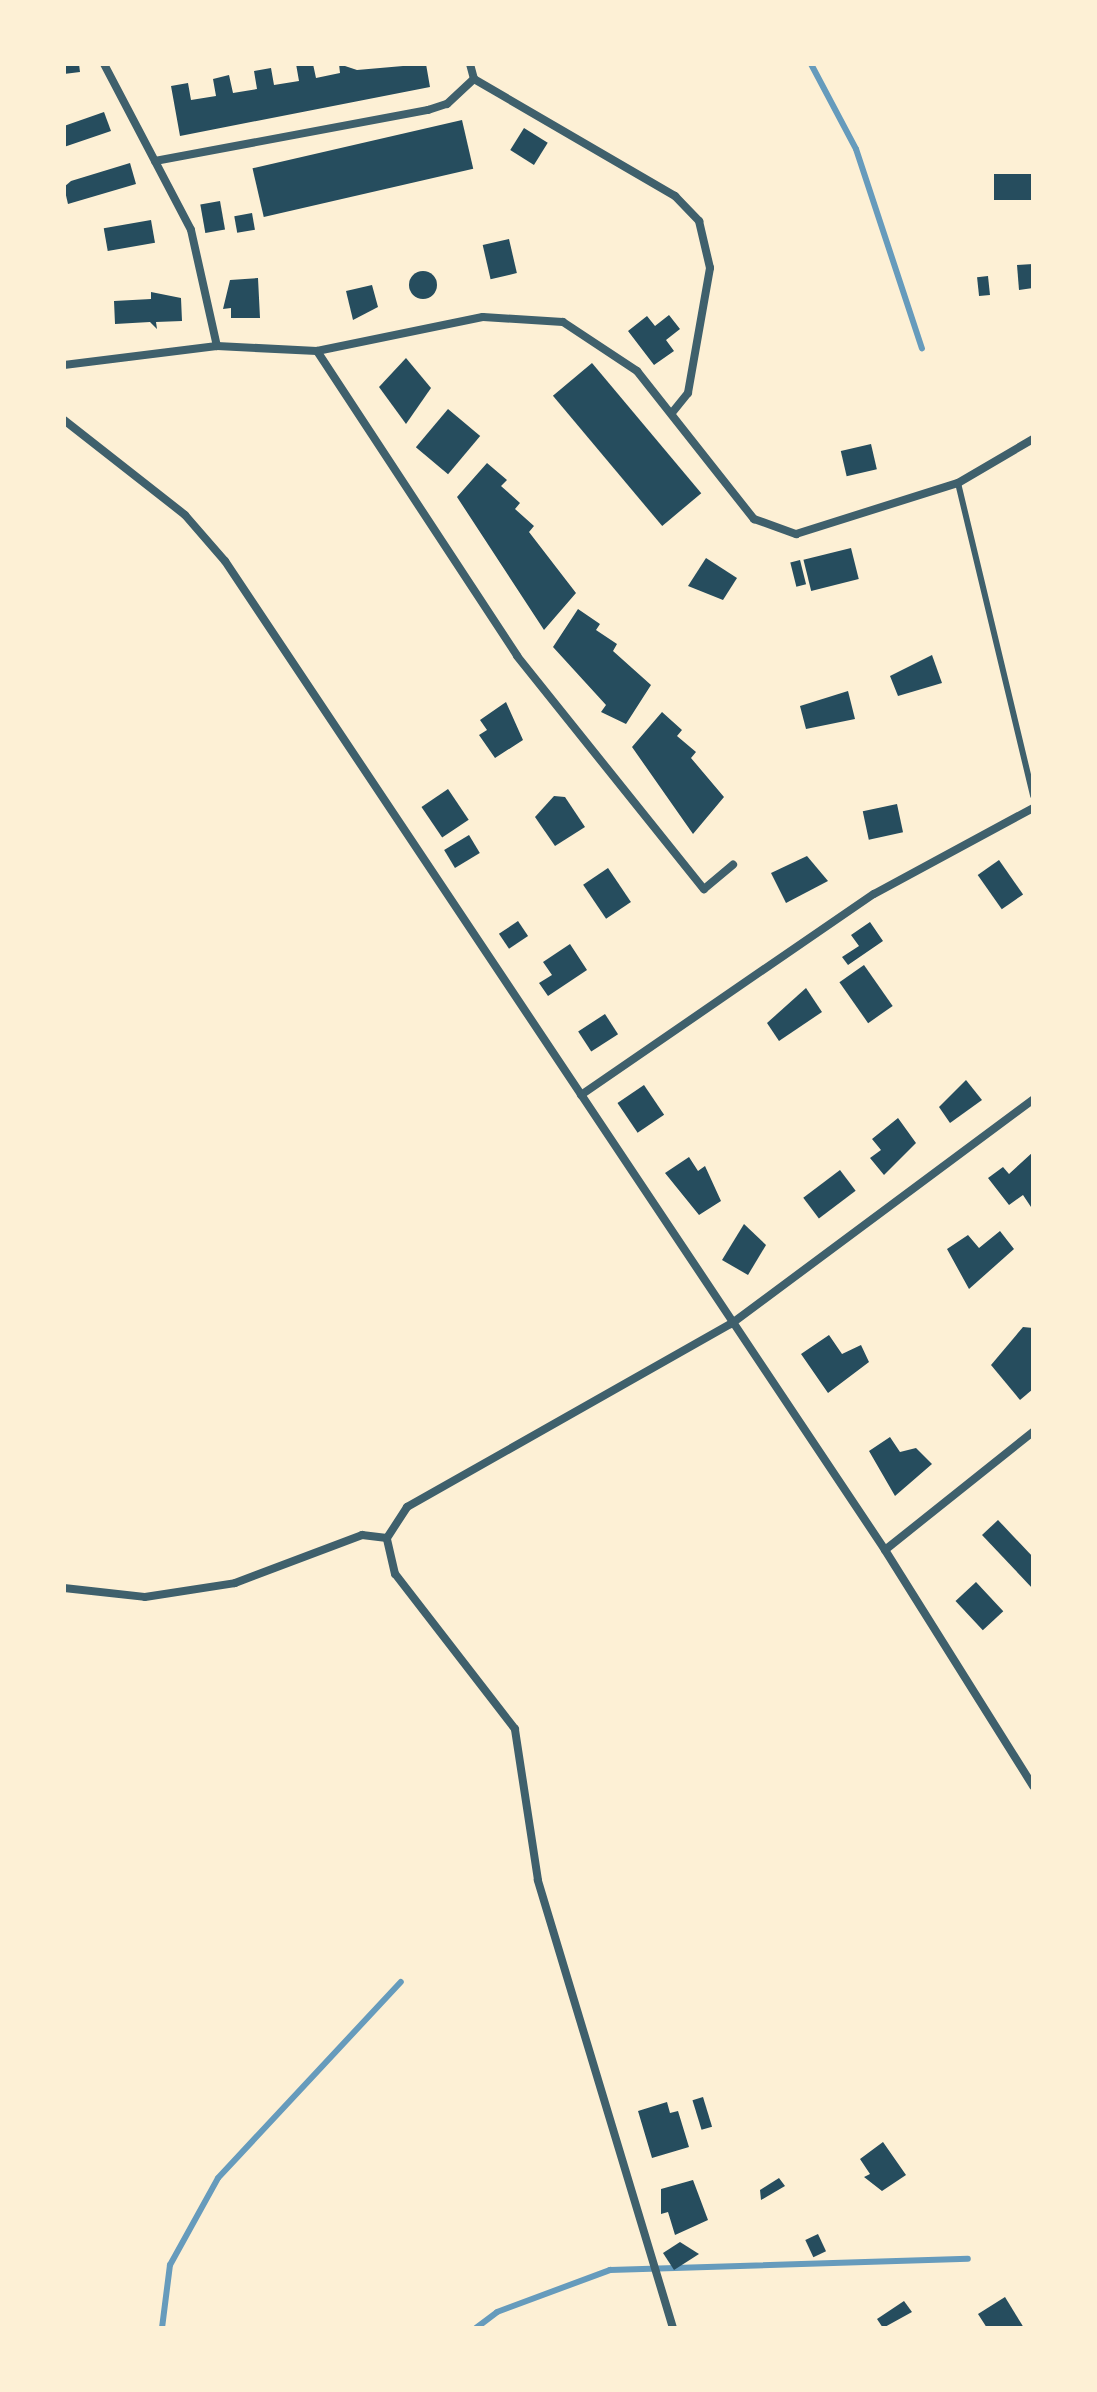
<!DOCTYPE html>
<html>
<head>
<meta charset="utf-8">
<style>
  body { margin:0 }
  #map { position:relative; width:1097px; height:2392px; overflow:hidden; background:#fdf0d5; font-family:Ubuntu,sans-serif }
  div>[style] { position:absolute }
  .stream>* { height:6px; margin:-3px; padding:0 3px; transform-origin:3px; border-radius:3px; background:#669bbc }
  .building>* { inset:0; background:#264d5e; transform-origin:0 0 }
  .round { border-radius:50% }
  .service>* { height:6px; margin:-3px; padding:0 3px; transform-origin:3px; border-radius:3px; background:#3f606c }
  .minor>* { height:8px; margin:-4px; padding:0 4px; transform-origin:4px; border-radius:4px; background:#3f606c }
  span { translate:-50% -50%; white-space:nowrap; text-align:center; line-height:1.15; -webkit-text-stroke:6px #fdf0d5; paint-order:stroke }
  .frame { position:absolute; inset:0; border:66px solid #fdf0d5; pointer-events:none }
</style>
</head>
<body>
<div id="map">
  <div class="stream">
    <i style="left:811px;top:64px;width:96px;rotate:62.1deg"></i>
    <i style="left:856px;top:149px;width:210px;rotate:71.7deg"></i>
    <i style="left:162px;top:2328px;width:64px;rotate:-82.8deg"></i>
    <i style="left:170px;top:2265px;width:99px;rotate:-61.1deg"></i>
    <i style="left:218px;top:2178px;width:268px;rotate:-47deg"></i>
    <i style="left:476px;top:2328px;width:26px;rotate:-37deg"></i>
    <i style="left:497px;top:2312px;width:121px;rotate:-20.4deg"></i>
    <i style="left:610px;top:2270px;width:358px;rotate:-1.8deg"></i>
  </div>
  <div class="building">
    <i style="clip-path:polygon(64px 64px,79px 64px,80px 72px,64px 74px)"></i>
    <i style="clip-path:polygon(296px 64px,313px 64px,316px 78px,340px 73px,339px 64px,357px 70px,426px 64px,430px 87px,180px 136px,171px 86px,188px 83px,191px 100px,216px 96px,213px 79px,229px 75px,233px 93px,257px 89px,254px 71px,271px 68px,274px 85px,299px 81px)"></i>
    <i style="clip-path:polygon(104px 112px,111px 131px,64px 147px,64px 126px)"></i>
    <i style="left:462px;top:120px;width:50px;height:215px;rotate:77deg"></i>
    <i style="left:524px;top:128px;width:28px;height:26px;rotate:32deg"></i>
    <i style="clip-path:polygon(130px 163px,136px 184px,68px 204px,64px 187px,71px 181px)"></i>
    <i style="left:1033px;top:174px;width:26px;height:39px;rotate:90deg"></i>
    <i style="left:220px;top:201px;width:29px;height:20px;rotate:80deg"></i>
    <i style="left:252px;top:213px;width:17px;height:18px;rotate:80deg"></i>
    <i style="left:151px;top:220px;width:23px;height:48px;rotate:80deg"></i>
    <i style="left:509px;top:239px;width:35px;height:27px;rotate:77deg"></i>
    <i style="clip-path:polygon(1033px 264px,1033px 288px,1019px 290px,1017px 265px)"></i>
    <i class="round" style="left:409px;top:271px;width:28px;height:28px"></i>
    <i style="left:988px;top:276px;width:19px;height:11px;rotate:84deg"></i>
    <i style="clip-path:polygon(258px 278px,260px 318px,231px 318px,231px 308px,223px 309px,230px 280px)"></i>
    <i style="clip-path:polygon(372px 285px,378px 307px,353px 320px,346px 291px)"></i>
    <i style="clip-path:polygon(151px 292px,181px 298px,182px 321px,156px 322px,157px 329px,150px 322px,115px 324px,114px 301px,151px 299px)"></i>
    <i style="clip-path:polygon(669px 315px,680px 329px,666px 340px,674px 351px,654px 365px,628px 331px,647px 316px,655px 326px)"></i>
    <i style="clip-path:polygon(406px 358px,431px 388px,406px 424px,379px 387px)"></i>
    <i style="left:592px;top:363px;width:170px;height:51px;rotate:50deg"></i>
    <i style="left:448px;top:409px;width:42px;height:50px;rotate:40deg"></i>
    <i style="left:871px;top:444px;width:26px;height:31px;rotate:77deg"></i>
    <i style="clip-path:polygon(487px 463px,507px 480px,501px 486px,520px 503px,515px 509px,534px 526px,529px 532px,576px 593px,544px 630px,457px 497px)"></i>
    <i style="left:851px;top:548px;width:32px;height:49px;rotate:76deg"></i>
    <i style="clip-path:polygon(706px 558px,737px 578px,723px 600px,688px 586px)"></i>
    <i style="left:800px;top:560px;width:25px;height:10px;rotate:76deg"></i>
    <i style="clip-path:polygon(578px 609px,600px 624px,596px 630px,617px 644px,613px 651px,651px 685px,626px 724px,601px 712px,606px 705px,553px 647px)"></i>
    <i style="clip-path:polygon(932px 655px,942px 683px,898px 696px,890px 676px)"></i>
    <i style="clip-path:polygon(848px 691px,855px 719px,806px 729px,800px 706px)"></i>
    <i style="clip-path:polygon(506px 702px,523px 740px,495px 758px,479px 735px,487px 730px,480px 720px)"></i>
    <i style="clip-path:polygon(662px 712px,682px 730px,677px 736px,696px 752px,691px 758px,724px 797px,693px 834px,632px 747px)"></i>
    <i style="left:448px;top:789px;width:37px;height:32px;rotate:56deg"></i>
    <i style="clip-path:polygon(554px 796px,565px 797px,585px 827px,555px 846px,535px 817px)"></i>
    <i style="left:897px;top:804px;width:29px;height:35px;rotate:78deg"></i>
    <i style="left:469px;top:835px;width:21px;height:29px;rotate:59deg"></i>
    <i style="clip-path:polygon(807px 856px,828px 881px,786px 903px,771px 873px)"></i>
    <i style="left:999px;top:860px;width:42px;height:26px;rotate:55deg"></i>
    <i style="left:608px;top:868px;width:41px;height:30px;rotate:56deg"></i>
    <i style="left:518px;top:921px;width:18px;height:23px;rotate:56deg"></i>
    <i style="clip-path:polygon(870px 922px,883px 941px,848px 965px,842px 957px,859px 946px,851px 935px)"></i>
    <i style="clip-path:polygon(570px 944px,587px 970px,548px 996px,539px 983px,552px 975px,543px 962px)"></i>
    <i style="left:864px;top:965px;width:50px;height:30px;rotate:55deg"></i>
    <i style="clip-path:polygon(806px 988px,822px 1012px,779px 1041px,767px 1023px)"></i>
    <i style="left:605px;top:1014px;width:24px;height:32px;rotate:57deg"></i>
    <i style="clip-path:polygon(966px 1080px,982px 1100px,950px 1123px,939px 1107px)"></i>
    <i style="left:644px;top:1085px;width:36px;height:32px;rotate:56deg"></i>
    <i style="clip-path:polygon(898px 1118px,916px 1143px,884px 1175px,870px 1158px,881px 1150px,872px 1139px)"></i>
    <i style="clip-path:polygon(1033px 1152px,1033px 1210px,1023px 1195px,1009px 1205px,988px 1178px,1003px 1167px,1009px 1174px)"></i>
    <i style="clip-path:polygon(689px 1157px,698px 1171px,705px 1166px,721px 1201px,699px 1215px,665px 1173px)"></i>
    <i style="left:840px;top:1170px;width:26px;height:46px;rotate:53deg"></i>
    <i style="clip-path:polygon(744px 1224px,766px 1245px,748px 1275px,722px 1260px)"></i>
    <i style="clip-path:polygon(1000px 1231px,1014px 1249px,969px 1289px,947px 1249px,968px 1235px,979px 1248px)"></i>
    <i style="clip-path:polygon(1023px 1327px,1033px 1328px,1033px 1389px,1020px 1400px,991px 1365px)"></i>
    <i style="clip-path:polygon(829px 1335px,842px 1354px,861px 1345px,869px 1362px,828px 1393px,801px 1354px)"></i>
    <i style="clip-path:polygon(890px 1437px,900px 1452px,916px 1448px,932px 1464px,895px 1496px,869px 1451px)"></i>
    <i style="clip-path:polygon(998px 1520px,1033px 1557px,1033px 1589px,982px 1535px)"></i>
    <i style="left:976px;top:1582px;width:40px;height:28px;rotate:47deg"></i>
    <i style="left:703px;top:2097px;width:31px;height:11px;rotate:73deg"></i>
    <i style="clip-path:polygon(667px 2102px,670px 2113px,678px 2111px,689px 2147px,652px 2158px,638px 2111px)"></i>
    <i style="clip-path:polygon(883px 2142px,906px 2175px,882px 2191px,864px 2177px,870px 2174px,860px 2159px)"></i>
    <i style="clip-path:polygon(779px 2178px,785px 2186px,761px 2200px,760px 2190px)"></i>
    <i style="clip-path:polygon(693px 2180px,708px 2220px,675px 2235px,668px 2212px,661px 2214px,661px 2189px)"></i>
    <i style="left:818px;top:2234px;width:19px;height:14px;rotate:65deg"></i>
    <i style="clip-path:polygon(680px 2242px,699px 2254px,674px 2270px,663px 2253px)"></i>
    <i style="clip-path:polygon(1005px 2297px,1024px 2328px,987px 2328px,978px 2314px)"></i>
    <i style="clip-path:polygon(904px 2301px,912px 2312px,883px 2328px,877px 2319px)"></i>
  </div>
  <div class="service">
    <i style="left:958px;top:483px;width:322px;rotate:76.5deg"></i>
  </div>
  <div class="minor">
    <i style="left:104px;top:64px;width:187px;rotate:62.3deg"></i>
    <i style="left:191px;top:230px;width:119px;rotate:77.4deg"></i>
    <i style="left:470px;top:64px;width:16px;rotate:75deg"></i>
    <i style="left:474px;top:79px;width:233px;rotate:30.2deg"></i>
    <i style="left:675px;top:196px;width:35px;rotate:46deg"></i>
    <i style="left:699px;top:221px;width:48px;rotate:76.8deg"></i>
    <i style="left:710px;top:268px;width:127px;rotate:100deg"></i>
    <i style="left:688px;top:393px;width:26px;rotate:129deg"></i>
    <i style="left:155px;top:161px;width:278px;rotate:-10.6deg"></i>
    <i style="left:428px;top:110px;width:20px;rotate:-18deg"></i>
    <i style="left:447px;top:104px;width:37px;rotate:-43deg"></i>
    <i style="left:317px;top:351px;width:365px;rotate:56.7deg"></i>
    <i style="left:517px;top:656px;width:299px;rotate:51.3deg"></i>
    <i style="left:704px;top:889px;width:38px;rotate:-40deg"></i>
    <i style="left:64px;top:365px;width:154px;rotate:-7.1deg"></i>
    <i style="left:217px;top:346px;width:100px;rotate:2.9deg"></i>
    <i style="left:317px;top:351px;width:169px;rotate:-11.6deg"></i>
    <i style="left:483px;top:317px;width:80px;rotate:3.6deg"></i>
    <i style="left:563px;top:322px;width:89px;rotate:33.5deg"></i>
    <i style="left:637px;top:371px;width:189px;rotate:51.7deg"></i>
    <i style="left:754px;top:519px;width:45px;rotate:19.7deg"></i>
    <i style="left:796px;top:534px;width:170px;rotate:-17.5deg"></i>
    <i style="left:958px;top:483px;width:87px;rotate:-30.4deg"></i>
    <i style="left:64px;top:420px;width:154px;rotate:38.1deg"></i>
    <i style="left:185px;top:515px;width:61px;rotate:49deg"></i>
    <i style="left:225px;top:561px;width:1189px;rotate:56.28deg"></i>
    <i style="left:885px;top:1550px;width:279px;rotate:57.9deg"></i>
    <i style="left:581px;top:1095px;width:355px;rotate:-34.5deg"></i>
    <i style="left:874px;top:894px;width:181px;rotate:-28.4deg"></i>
    <i style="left:885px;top:1550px;width:189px;rotate:-38.6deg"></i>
    <i style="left:64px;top:1588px;width:81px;rotate:6.3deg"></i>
    <i style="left:145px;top:1597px;width:91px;rotate:-8.8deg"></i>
    <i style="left:235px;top:1583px;width:136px;rotate:-20.7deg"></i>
    <i style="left:362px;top:1535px;width:25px;rotate:7deg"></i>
    <i style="left:673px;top:2328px;width:468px;rotate:-106.8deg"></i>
    <i style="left:538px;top:1880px;width:153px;rotate:-98.7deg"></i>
    <i style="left:515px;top:1729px;width:196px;rotate:-127.7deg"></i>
    <i style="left:395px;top:1574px;width:37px;rotate:-103deg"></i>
    <i style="left:387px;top:1538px;width:37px;rotate:-57deg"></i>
    <i style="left:407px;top:1507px;width:372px;rotate:-29.5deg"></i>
    <i style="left:731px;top:1324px;width:376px;rotate:-36.6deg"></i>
  </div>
  <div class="frame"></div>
</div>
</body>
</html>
